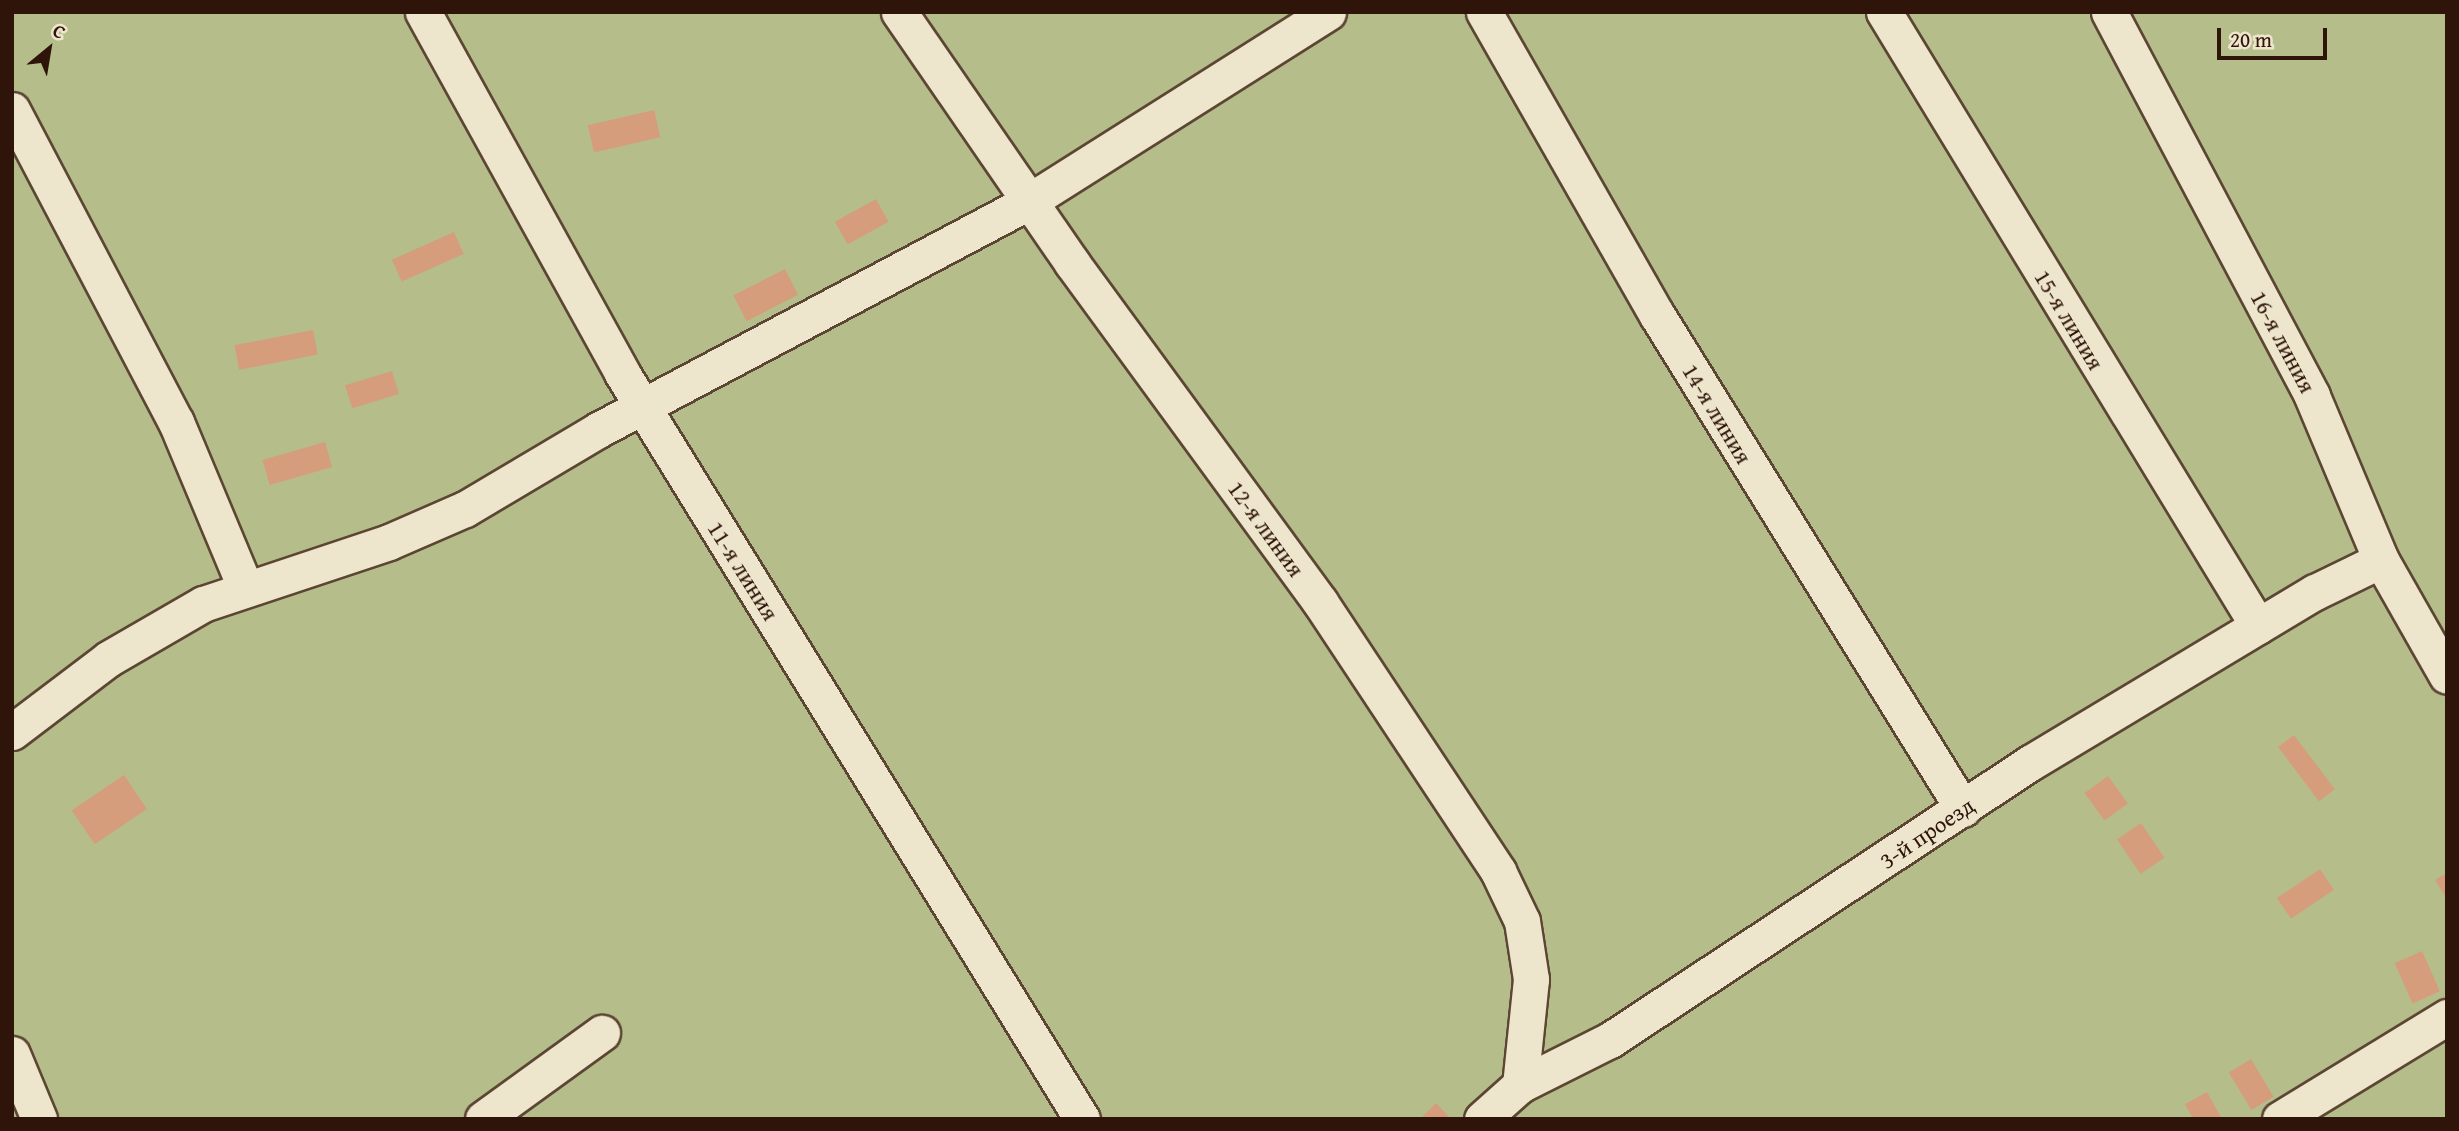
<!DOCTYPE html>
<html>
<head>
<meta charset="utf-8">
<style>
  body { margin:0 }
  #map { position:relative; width:2459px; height:1131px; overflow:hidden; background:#e4d7b0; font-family:"Gentium Book Plus",serif }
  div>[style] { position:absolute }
  .green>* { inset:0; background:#b5be8b; transform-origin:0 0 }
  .building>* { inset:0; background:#d59d7b; transform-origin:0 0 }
  .roads { filter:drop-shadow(2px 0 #5c4633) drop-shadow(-2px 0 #5c4633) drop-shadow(0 2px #5c4633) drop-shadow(0 -2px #5c4633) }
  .minor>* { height:35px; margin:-17.5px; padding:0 17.5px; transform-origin:17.5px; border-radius:17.5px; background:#ede5cc }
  span { translate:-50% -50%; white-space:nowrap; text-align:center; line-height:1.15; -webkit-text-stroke:6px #ede5cc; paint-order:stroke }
  .street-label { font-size:23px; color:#2f1509 }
  .frame { position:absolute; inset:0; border:14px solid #2f1509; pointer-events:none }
  .north { position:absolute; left:14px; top:14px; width:70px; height:70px; -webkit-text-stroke:5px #ede5cc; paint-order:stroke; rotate:30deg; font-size:19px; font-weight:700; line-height:28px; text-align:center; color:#2f1509 }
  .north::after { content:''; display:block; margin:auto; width:24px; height:32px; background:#2f1509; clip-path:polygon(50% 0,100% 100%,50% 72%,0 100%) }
  .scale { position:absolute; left:2217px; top:28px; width:110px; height:32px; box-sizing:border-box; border:4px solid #2f1509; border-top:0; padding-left:9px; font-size:21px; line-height:24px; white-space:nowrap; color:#2f1509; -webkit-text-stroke:5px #ede5cc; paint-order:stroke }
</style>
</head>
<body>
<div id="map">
  <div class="green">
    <i style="left:12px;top:12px;width:2435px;height:1107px"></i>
  </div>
  <div class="building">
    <i style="left:654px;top:110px;width:28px;height:68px;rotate:77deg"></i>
    <i style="left:876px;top:199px;width:26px;height:47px;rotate:61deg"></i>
    <i style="left:454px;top:232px;width:24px;height:68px;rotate:66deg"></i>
    <i style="left:785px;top:269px;width:29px;height:58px;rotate:63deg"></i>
    <i style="left:313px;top:330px;width:25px;height:80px;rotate:79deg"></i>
    <i style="left:392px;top:371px;width:24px;height:49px;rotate:73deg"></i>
    <i style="left:325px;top:442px;width:26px;height:65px;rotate:74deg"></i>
    <i style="left:2294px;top:735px;width:68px;height:20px;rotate:53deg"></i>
    <i style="left:124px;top:775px;width:41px;height:63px;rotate:56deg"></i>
    <i style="left:2108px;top:776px;width:34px;height:29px;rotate:54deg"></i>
    <i style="left:2141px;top:823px;width:42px;height:29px;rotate:56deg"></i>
    <i style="left:2320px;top:869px;width:25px;height:52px;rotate:56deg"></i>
    <i style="clip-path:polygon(2447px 873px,2447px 899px,2435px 880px)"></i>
    <i style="left:2422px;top:951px;width:44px;height:30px;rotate:66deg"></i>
    <i style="left:2251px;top:1059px;width:44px;height:26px;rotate:59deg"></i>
    <i style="clip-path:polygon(2207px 1092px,2222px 1119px,2193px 1119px,2185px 1104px)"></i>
    <i style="clip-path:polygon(1436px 1103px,1451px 1119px,1420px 1119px)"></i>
  </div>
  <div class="roads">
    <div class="minor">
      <i style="left:423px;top:12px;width:412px;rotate:61.1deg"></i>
      <i style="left:622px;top:373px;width:876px;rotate:58.34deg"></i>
      <i style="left:899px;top:12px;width:305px;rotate:55.4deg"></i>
      <i style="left:1072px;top:263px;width:420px;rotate:53.8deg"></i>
      <i style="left:1320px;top:602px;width:323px;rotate:56.5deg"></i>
      <i style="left:1498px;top:871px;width:55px;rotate:64.4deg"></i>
      <i style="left:1522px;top:921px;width:59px;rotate:81.2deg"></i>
      <i style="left:1531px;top:979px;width:107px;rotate:95.9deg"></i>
      <i style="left:1484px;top:12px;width:349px;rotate:60.3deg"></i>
      <i style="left:1657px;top:315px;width:581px;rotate:58.22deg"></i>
      <i style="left:1884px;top:12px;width:719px;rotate:58.65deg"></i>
      <i style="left:2109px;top:12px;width:434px;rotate:62.1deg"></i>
      <i style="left:2312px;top:396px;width:178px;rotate:67.2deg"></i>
      <i style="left:2381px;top:560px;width:133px;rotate:60.4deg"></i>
      <i style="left:12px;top:110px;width:352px;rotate:62.3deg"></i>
      <i style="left:176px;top:422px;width:179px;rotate:67.3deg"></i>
      <i style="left:12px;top:732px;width:121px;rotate:-37.2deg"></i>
      <i style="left:108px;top:659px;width:110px;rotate:-30.1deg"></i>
      <i style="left:203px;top:604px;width:196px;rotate:-18.4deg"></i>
      <i style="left:389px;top:542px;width:83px;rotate:-23.5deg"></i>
      <i style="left:465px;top:509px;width:155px;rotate:-30.7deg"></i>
      <i style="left:598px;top:430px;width:487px;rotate:-27.9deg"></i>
      <i style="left:1028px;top:202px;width:355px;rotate:-32.3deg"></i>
      <i style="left:12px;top:1054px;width:70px;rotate:67.4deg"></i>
      <i style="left:483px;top:1119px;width:147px;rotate:-35.9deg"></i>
      <i style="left:1482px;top:1119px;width:51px;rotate:-41.8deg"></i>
      <i style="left:1520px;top:1085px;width:101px;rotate:-26.6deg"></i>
      <i style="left:1610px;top:1040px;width:503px;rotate:-33.41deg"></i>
      <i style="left:2030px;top:763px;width:332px;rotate:-31deg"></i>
      <i style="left:2315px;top:592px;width:73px;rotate:-25.9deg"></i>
      <i style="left:2280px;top:1119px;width:196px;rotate:-31.4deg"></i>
    </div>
  </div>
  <div class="street-label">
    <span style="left:2069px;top:320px;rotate:59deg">15-я линия</span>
    <span style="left:2283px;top:342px;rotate:62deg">16-я линия</span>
    <span style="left:1717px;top:414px;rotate:59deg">14-я линия</span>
    <span style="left:1266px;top:529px;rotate:54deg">12-я линия</span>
    <span style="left:743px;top:571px;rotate:58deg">11-я линия</span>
    <span style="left:1927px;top:833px;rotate:-34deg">3-й проезд</span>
  </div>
  <div class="frame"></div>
  <div class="north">С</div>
  <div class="scale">20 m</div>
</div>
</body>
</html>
